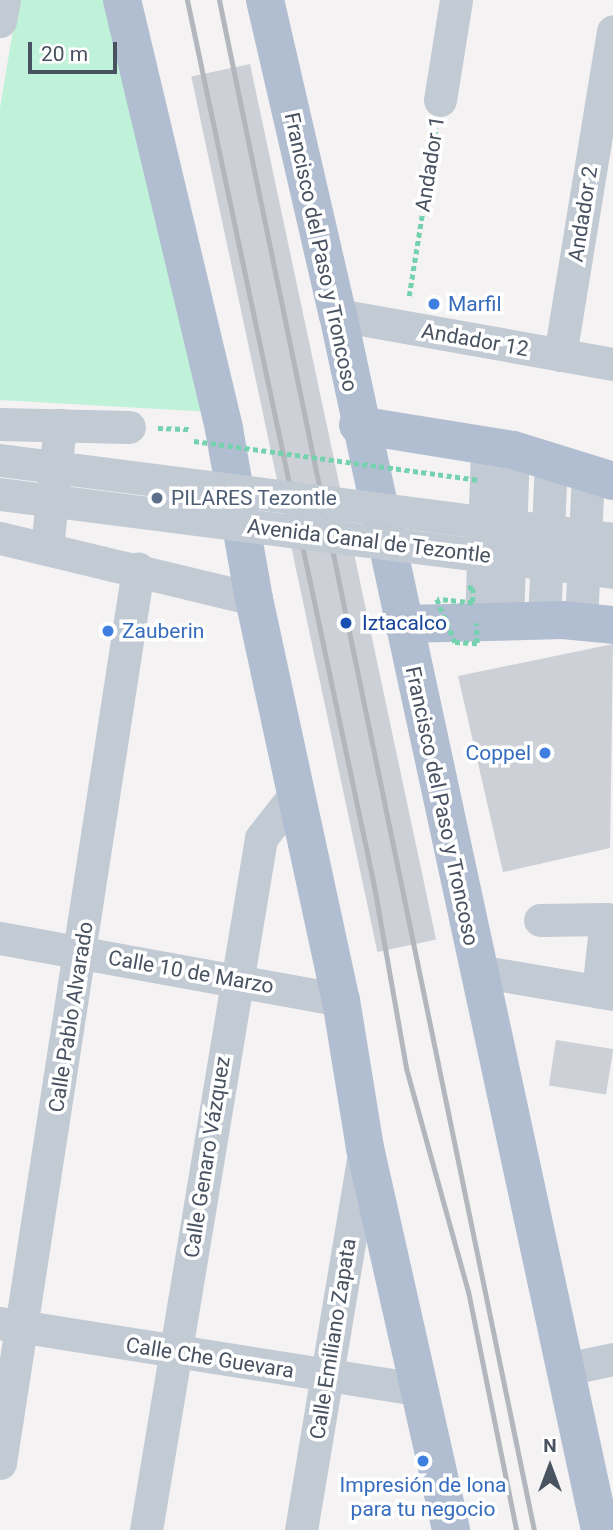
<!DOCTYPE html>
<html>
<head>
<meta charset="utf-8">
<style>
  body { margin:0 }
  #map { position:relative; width:613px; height:1530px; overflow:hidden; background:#f4f2f2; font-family:Roboto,sans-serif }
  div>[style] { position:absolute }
  .green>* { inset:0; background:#c0f2d9 }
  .building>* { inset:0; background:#cdd0d6; transform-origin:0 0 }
  .path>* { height:4.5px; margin-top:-2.25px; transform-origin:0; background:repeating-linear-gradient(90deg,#75d2af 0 5px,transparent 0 8.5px) }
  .minor>* { height:33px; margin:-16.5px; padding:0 16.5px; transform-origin:16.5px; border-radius:16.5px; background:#c2cad4 }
  .major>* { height:38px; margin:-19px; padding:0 19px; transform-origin:19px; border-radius:19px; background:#b1bdd1 }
  .rail>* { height:5px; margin:-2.5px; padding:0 2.5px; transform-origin:2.5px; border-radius:2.5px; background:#b3b6bc }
  .path-bridge>* { height:4.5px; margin-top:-2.25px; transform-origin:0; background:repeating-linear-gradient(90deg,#75d2af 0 5px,transparent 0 8.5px) }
  .minor-bridge>* { height:33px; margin:-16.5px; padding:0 16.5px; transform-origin:16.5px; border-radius:16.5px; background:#c2cad4 }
  .dots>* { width:19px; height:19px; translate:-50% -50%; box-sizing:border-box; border:4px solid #fff; border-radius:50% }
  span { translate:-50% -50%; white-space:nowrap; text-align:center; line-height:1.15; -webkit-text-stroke:7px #fff; paint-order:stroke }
  .street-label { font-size:21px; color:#485260 }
  .shop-label { font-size:21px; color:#366cbe }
  .left { translate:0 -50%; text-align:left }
  .right { translate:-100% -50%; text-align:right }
  .service-label { font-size:21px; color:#4e5e75 }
  .transit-label { font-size:21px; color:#164399 }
  .north { position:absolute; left:515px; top:1432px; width:70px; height:70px; -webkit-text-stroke:5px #fff; paint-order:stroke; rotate:0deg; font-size:19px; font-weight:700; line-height:28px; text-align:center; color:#485260 }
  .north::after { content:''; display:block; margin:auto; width:24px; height:32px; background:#485260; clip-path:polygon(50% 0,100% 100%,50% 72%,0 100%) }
  .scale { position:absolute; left:28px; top:42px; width:89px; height:32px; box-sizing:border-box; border:4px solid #485260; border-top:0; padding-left:9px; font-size:21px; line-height:24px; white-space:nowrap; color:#485260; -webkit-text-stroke:5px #fff; paint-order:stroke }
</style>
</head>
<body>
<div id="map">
  <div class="green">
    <i style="clip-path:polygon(18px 0,108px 0,213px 412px,0 400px,0 108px)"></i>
  </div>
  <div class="building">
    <i style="left:250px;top:64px;width:895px;height:60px;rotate:78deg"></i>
    <i style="clip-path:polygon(613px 644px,610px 848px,503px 872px,458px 676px)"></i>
    <i style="left:556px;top:1040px;width:58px;height:46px;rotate:9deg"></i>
  </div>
  <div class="path">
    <i style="left:409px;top:296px;width:170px;rotate:-80.9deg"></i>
    <i style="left:158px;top:428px;width:34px;rotate:2deg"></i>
  </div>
  <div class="minor">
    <i style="left:0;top:21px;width:21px;rotate:-79deg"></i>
    <i style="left:440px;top:100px;width:101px;rotate:-80.9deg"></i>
    <i style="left:338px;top:315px;width:279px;rotate:10.1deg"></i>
    <i style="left:560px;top:355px;width:328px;rotate:-80.7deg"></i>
    <i style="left:0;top:424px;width:129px;rotate:1.3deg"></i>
    <i style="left:0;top:538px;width:261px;rotate:13.5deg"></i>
    <i style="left:47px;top:547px;width:123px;rotate:-83.9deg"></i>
    <i style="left:544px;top:621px;width:159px;rotate:-87.5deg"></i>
    <i style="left:481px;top:622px;width:175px;rotate:-88deg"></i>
    <i style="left:507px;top:622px;width:172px;rotate:-88deg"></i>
    <i style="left:581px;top:622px;width:150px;rotate:-87.3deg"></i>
    <i style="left:540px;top:920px;width:66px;rotate:-0.9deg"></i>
    <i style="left:606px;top:919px;width:73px;rotate:96.3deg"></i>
    <i style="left:0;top:938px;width:347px;rotate:10.3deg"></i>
    <i style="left:478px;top:971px;width:137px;rotate:9.7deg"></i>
    <i style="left:0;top:1323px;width:426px;rotate:9deg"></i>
    <i style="left:566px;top:1369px;width:48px;rotate:-12deg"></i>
    <i style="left:0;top:1463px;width:905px;rotate:-81.22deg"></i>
    <i style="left:146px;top:1530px;width:701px;rotate:-80.56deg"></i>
    <i style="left:261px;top:838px;width:55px;rotate:-51.7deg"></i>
    <i style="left:301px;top:1530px;width:381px;rotate:-80.5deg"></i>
  </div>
  <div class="major">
    <i style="left:122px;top:0;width:441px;rotate:76.6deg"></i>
    <i style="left:224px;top:429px;width:173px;rotate:80deg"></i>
    <i style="left:254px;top:599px;width:410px;rotate:77.8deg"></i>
    <i style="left:341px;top:1000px;width:150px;rotate:80.8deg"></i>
    <i style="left:365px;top:1148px;width:392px;rotate:77.3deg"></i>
    <i style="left:265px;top:0;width:323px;rotate:77deg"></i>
    <i style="left:338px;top:315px;width:1243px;rotate:77.83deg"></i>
    <i style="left:358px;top:425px;width:157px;rotate:9.2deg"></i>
    <i style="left:513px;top:450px;width:105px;rotate:17.2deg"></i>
    <i style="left:403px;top:624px;width:160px;rotate:-1.4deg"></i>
    <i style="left:563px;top:620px;width:50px;rotate:5.7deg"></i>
  </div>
  <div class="rail">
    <i style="left:187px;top:0;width:906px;rotate:78.08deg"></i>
    <i style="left:374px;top:886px;width:185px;rotate:80deg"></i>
    <i style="left:406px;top:1068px;width:231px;rotate:74.5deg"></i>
    <i style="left:468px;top:1291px;width:244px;rotate:78.6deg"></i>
    <i style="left:219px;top:0;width:1562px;rotate:78.37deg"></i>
  </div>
  <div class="path-bridge">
    <i style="left:194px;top:441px;width:288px;rotate:7.8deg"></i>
    <i style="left:468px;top:587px;width:5px;rotate:11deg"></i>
    <i style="left:473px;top:588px;width:15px;rotate:90deg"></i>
    <i style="left:473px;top:603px;width:36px;rotate:-174deg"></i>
    <i style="left:437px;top:599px;width:47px;rotate:67.3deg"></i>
    <i style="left:455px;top:642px;width:22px;rotate:3deg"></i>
    <i style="left:477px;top:643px;width:20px;rotate:-93deg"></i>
  </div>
  <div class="minor-bridge">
    <i style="left:0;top:460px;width:618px;rotate:7.34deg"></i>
    <i style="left:0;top:494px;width:618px;rotate:7.25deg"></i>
  </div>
  <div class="dots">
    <i style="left:434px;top:304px;background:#3f7fe0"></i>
    <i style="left:157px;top:498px;background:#5c6f8a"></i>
    <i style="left:346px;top:623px;background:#1a4fb4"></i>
    <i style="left:108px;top:631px;background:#3f7fe0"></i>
    <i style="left:545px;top:753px;background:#3f7fe0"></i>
    <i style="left:423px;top:1461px;background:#3f7fe0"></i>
  </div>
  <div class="street-label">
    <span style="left:430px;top:164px;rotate:-81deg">Andador 1</span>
    <span style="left:583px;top:214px;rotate:-81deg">Andador 2</span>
    <span style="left:321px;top:252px;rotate:78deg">Francisco del Paso y Troncoso</span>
    <span style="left:475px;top:340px;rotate:10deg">Andador 12</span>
    <span style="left:369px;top:541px;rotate:7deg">Avenida Canal de Tezontle</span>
    <span style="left:442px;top:806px;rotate:78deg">Francisco del Paso y Troncoso</span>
    <span style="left:191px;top:972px;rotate:10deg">Calle 10 de Marzo</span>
    <span style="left:71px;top:1017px;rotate:-81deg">Calle Pablo Alvarado</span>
    <span style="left:207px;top:1157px;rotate:-81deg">Calle Genaro Vázquez</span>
    <span style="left:333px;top:1339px;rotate:-81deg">Calle Emiliano Zapata</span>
    <span style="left:210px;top:1358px;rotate:9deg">Calle Che Guevara</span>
  </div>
  <div class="shop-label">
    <span class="left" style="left:448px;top:304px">Marfil</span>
    <span class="left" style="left:122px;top:631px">Zauberin</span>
    <span class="right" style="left:531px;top:753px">Coppel</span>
    <span style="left:423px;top:1497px">Impresión de lona<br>para tu negocio</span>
  </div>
  <div class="service-label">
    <span class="left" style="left:171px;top:498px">PILARES Tezontle</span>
  </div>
  <div class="transit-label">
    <span class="left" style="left:362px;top:623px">Iztacalco</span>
  </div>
  <div class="north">N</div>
  <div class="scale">20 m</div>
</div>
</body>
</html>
